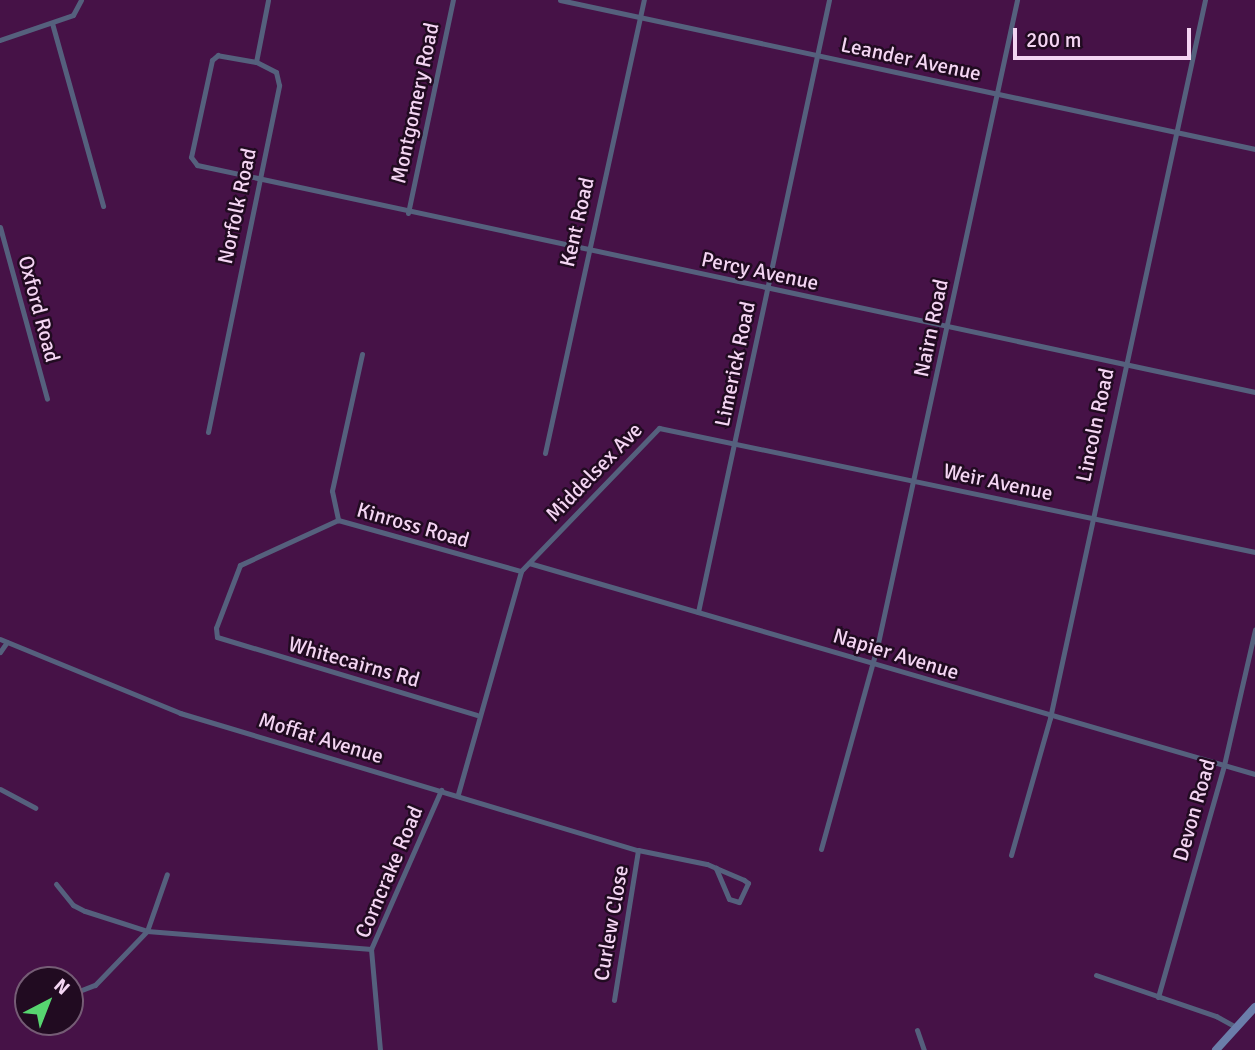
<!DOCTYPE html>
<html>
<head>
<meta charset="utf-8">
<style>
  body { margin:0 }
  #map { position:relative; width:1255px; height:1050px; overflow:hidden; background:#461247; font-family:Signika,sans-serif }
  div>[style] { position:absolute }
  .minor>* { height:5px; margin:-2.5px; padding:0 2.5px; transform-origin:2.5px; border-radius:2.5px; background:#55607d }
  .secondary>* { height:8px; margin:-4px; padding:0 4px; transform-origin:4px; border-radius:4px; background:#6b7daa }
  span { translate:-50% -50%; white-space:nowrap; text-align:center; line-height:1.15; -webkit-text-stroke:5px #210b21; paint-order:stroke }
  .street-label { font-size:21px; color:#f4d5f3 }
  .north { position:absolute; left:14px; top:966px; width:70px; height:70px; box-sizing:border-box; background:#210b21; border:2px solid #755c75; border-radius:50%; rotate:42deg; font-size:19px; font-weight:700; line-height:28px; text-align:center; color:#f4d5f3 }
  .north::after { content:''; display:block; margin:auto; width:24px; height:32px; background:#57d570; clip-path:polygon(50% 0,100% 100%,50% 72%,0 100%) }
  .scale { position:absolute; left:1013px; top:28px; width:178px; height:32px; box-sizing:border-box; border:4px solid #f4d5f3; border-top:0; padding-left:9px; font-size:21px; line-height:24px; white-space:nowrap; color:#f4d5f3; -webkit-text-stroke:5px #210b21; paint-order:stroke }
</style>
</head>
<body>
<div id="map">
  <div class="minor">
    <i style="left:560px;top:0;width:711px;rotate:12.1deg"></i>
    <i style="left:52px;top:23px;width:190px;rotate:74.4deg"></i>
    <i style="left:0;top:40px;width:77px;rotate:-18.9deg"></i>
    <i style="left:73px;top:15px;width:17px;rotate:-62deg"></i>
    <i style="left:256px;top:62px;width:39px;rotate:-170deg"></i>
    <i style="left:218px;top:55px;width:8px;rotate:140deg"></i>
    <i style="left:212px;top:60px;width:99px;rotate:102.2deg"></i>
    <i style="left:191px;top:157px;width:10px;rotate:53deg"></i>
    <i style="left:197px;top:165px;width:1082px;rotate:12.11deg"></i>
    <i style="left:408px;top:213px;width:218px;rotate:-78.1deg"></i>
    <i style="left:0;top:227px;width:178px;rotate:74.7deg"></i>
    <i style="left:362px;top:354px;width:140px;rotate:102.4deg"></i>
    <i style="left:332px;top:491px;width:30px;rotate:78deg"></i>
    <i style="left:338px;top:520px;width:190px;rotate:15.6deg"></i>
    <i style="left:208px;top:432px;width:354px;rotate:-78.4deg"></i>
    <i style="left:279px;top:85px;width:13px;rotate:-103deg"></i>
    <i style="left:276px;top:72px;width:22px;rotate:-153deg"></i>
    <i style="left:256px;top:62px;width:63px;rotate:-79deg"></i>
    <i style="left:545px;top:453px;width:464px;rotate:-77.7deg"></i>
    <i style="left:338px;top:520px;width:108px;rotate:155.3deg"></i>
    <i style="left:240px;top:565px;width:67px;rotate:110.9deg"></i>
    <i style="left:216px;top:628px;width:9px;rotate:84deg"></i>
    <i style="left:217px;top:637px;width:271px;rotate:16.7deg"></i>
    <i style="left:529px;top:563px;width:756px;rotate:16.21deg"></i>
    <i style="left:698px;top:612px;width:626px;rotate:-77.92deg"></i>
    <i style="left:0;top:639px;width:195px;rotate:22.3deg"></i>
    <i style="left:180px;top:713px;width:478px;rotate:16.7deg"></i>
    <i style="left:638px;top:850px;width:70px;rotate:11.5deg"></i>
    <i style="left:707px;top:864px;width:10px;rotate:24deg"></i>
    <i style="left:716px;top:868px;width:30px;rotate:23deg"></i>
    <i style="left:744px;top:880px;width:5px;rotate:37deg"></i>
    <i style="left:748px;top:883px;width:21px;rotate:115deg"></i>
    <i style="left:739px;top:902px;width:10px;rotate:-163deg"></i>
    <i style="left:729px;top:899px;width:34px;rotate:-113deg"></i>
    <i style="left:0;top:652px;width:12px;rotate:-55deg"></i>
    <i style="left:0;top:789px;width:40px;rotate:28deg"></i>
    <i style="left:458px;top:794px;width:232px;rotate:-74.2deg"></i>
    <i style="left:521px;top:571px;width:199px;rotate:-46deg"></i>
    <i style="left:659px;top:428px;width:609px;rotate:11.75deg"></i>
    <i style="left:821px;top:849px;width:214px;rotate:-74.5deg"></i>
    <i style="left:878px;top:643px;width:658px;rotate:-77.8deg"></i>
    <i style="left:1011px;top:855px;width:142px;rotate:-74.1deg"></i>
    <i style="left:1050px;top:718px;width:735px;rotate:-77.82deg"></i>
    <i style="left:56px;top:884px;width:27px;rotate:51deg"></i>
    <i style="left:73px;top:905px;width:13px;rotate:27deg"></i>
    <i style="left:85px;top:911px;width:65px;rotate:17.9deg"></i>
    <i style="left:147px;top:931px;width:60px;rotate:-70.7deg"></i>
    <i style="left:1096px;top:975px;width:127px;rotate:18.9deg"></i>
    <i style="left:1216px;top:1016px;width:23px;rotate:29deg"></i>
    <i style="left:79px;top:991px;width:17px;rotate:-21deg"></i>
    <i style="left:95px;top:985px;width:75px;rotate:-46.1deg"></i>
    <i style="left:147px;top:931px;width:225px;rotate:4.6deg"></i>
    <i style="left:1158px;top:997px;width:241px;rotate:-74.1deg"></i>
    <i style="left:1224px;top:765px;width:139px;rotate:-77.1deg"></i>
    <i style="left:614px;top:1000px;width:152px;rotate:-80.9deg"></i>
    <i style="left:917px;top:1030px;width:21px;rotate:71deg"></i>
    <i style="left:380px;top:1050px;width:101px;rotate:-95.1deg"></i>
    <i style="left:371px;top:949px;width:174px;rotate:-66.2deg"></i>
  </div>
  <div class="secondary">
    <i style="left:1216px;top:1050px;width:58px;rotate:-47.8deg"></i>
  </div>
  <div class="street-label">
    <span style="left:911px;top:59px;rotate:12deg">Leander Avenue</span>
    <span style="left:415px;top:103px;rotate:-78deg">Montgomery Road</span>
    <span style="left:237px;top:206px;rotate:-78deg">Norfolk Road</span>
    <span style="left:577px;top:222px;rotate:-77deg">Kent Road</span>
    <span style="left:760px;top:271px;rotate:12deg">Percy Avenue</span>
    <span style="left:39px;top:309px;rotate:75deg">Oxford Road</span>
    <span style="left:931px;top:328px;rotate:-78deg">Nairn Road</span>
    <span style="left:735px;top:364px;rotate:-78deg">Limerick Road</span>
    <span style="left:1095px;top:425px;rotate:-78deg">Lincoln Road</span>
    <span style="left:594px;top:472px;rotate:-46deg">Middelsex Ave</span>
    <span style="left:998px;top:482px;rotate:12deg">Weir Avenue</span>
    <span style="left:413px;top:525px;rotate:16deg">Kinross Road</span>
    <span style="left:896px;top:654px;rotate:17deg">Napier Avenue</span>
    <span style="left:354px;top:662px;rotate:16deg">Whitecairns Rd</span>
    <span style="left:321px;top:738px;rotate:17deg">Moffat Avenue</span>
    <span style="left:1194px;top:810px;rotate:-74deg">Devon Road</span>
    <span style="left:389px;top:872px;rotate:-67deg">Corncrake Road</span>
    <span style="left:611px;top:923px;rotate:-80deg">Curlew Close</span>
  </div>
  <div class="north">N</div>
  <div class="scale">200 m</div>
</div>
</body>
</html>
